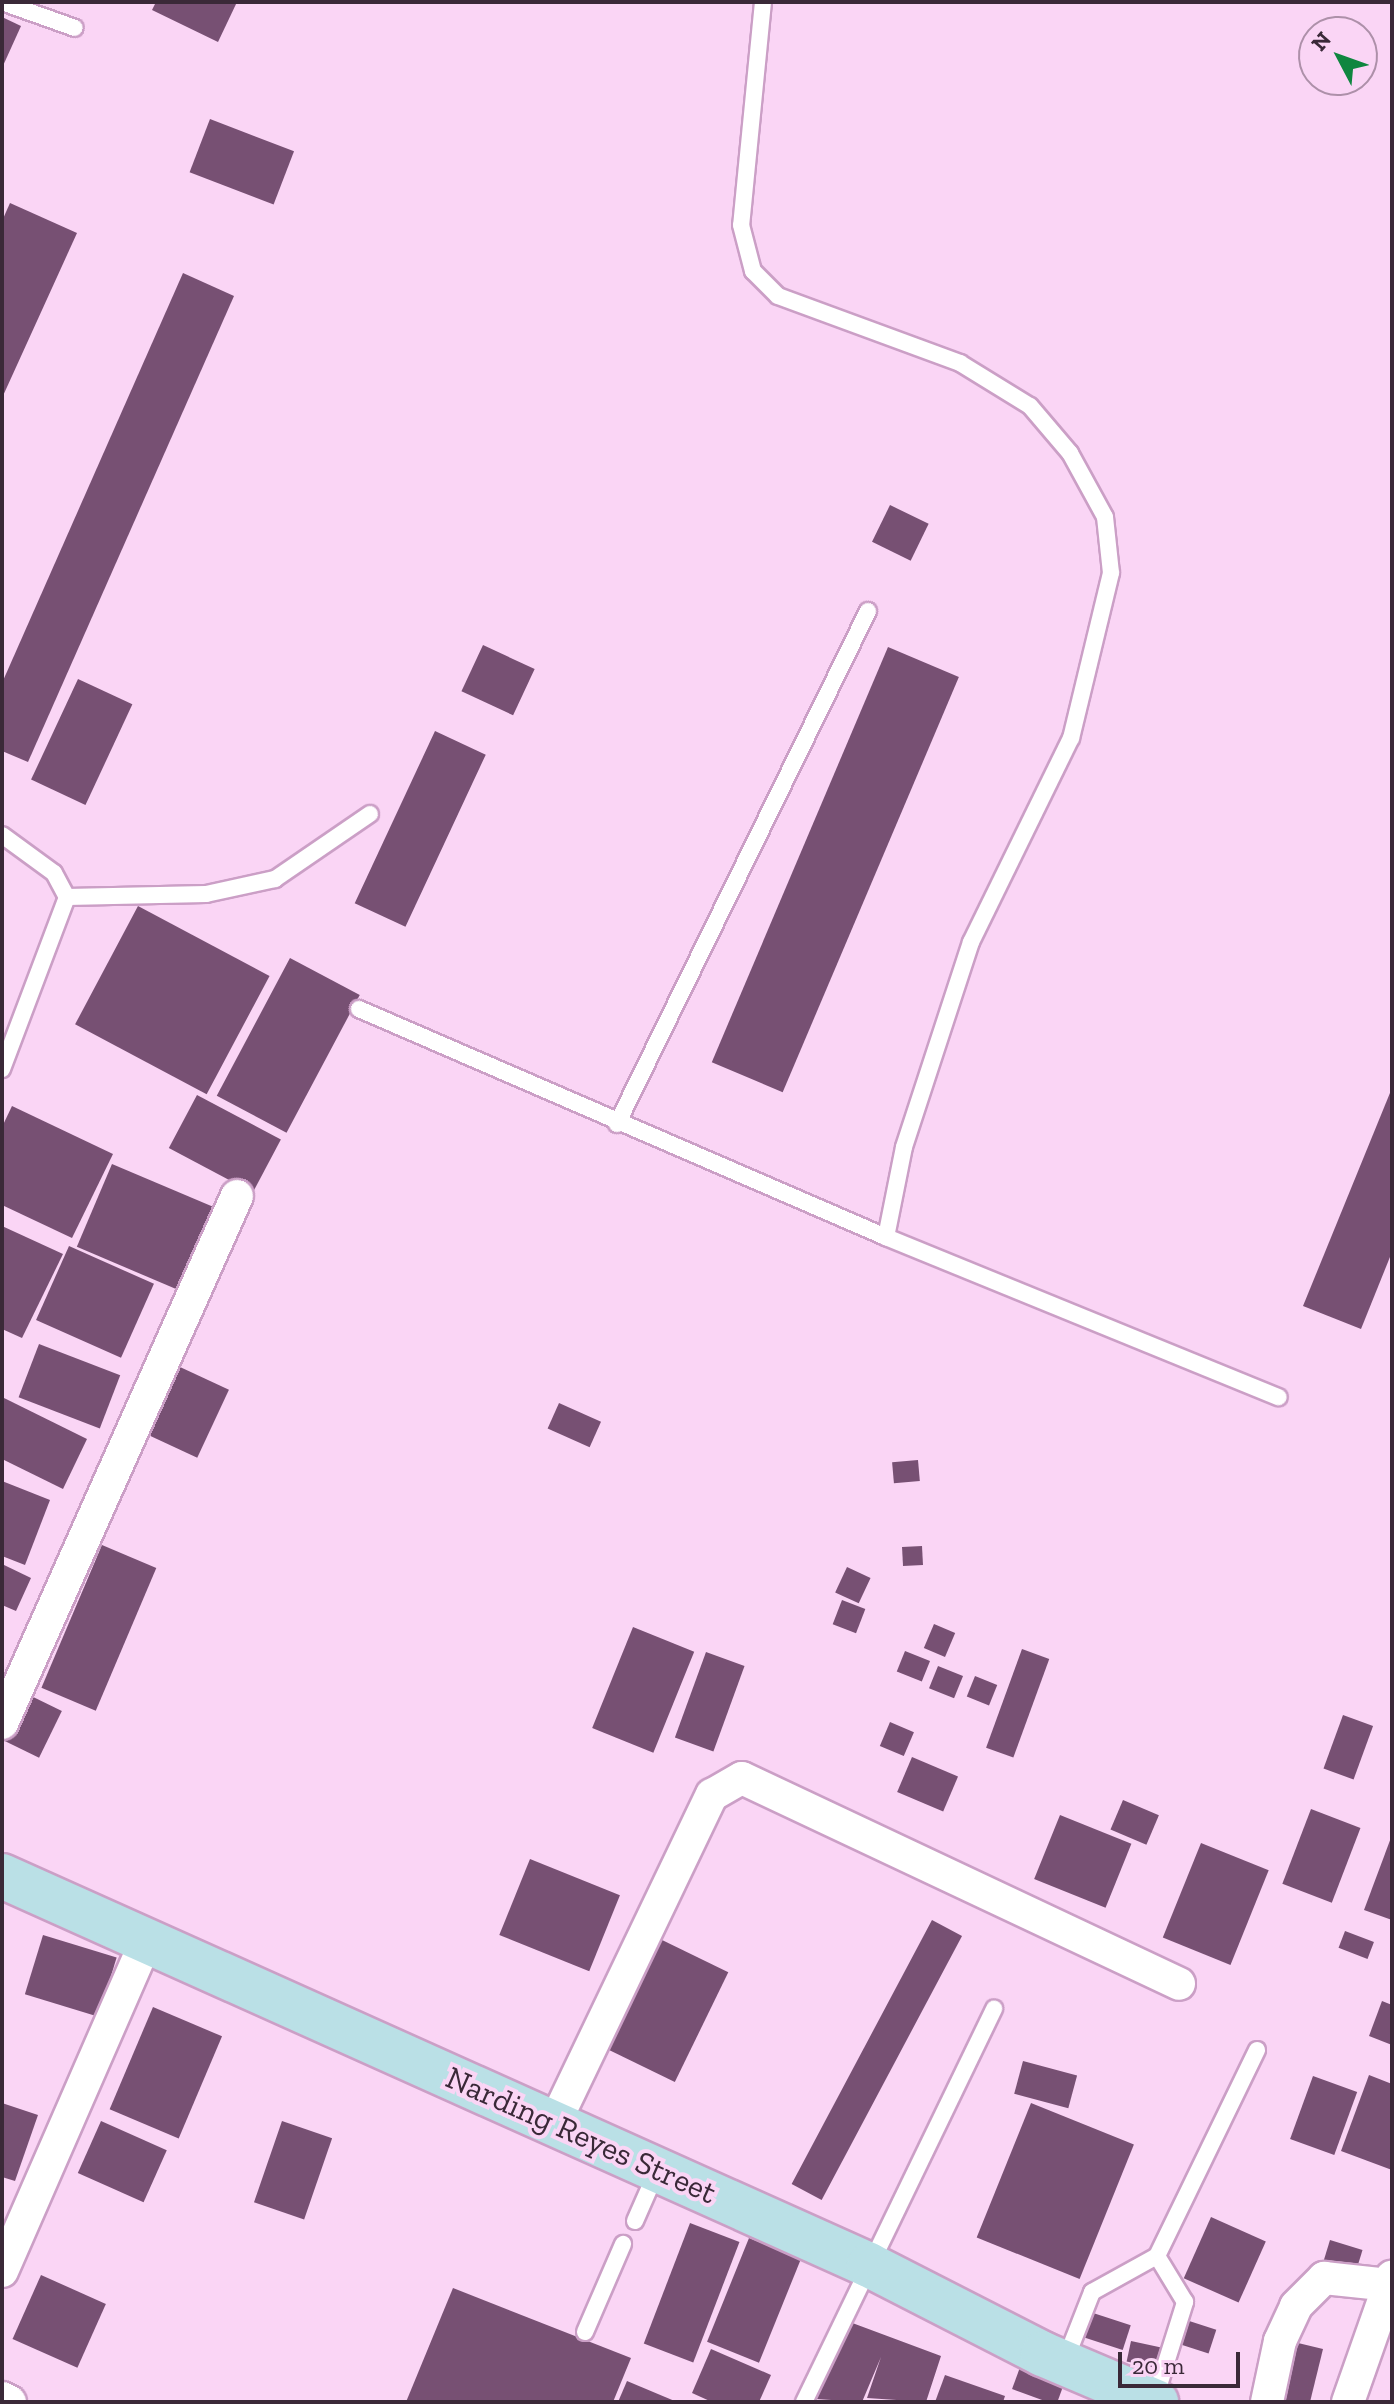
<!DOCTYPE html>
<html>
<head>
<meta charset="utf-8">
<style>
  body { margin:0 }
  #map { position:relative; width:1394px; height:2404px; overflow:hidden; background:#fad5f5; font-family:"Zilla Slab",serif }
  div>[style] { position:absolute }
  .building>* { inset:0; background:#775073; transform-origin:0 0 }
  .roads { filter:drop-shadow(2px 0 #cb9fc6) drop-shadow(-2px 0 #cb9fc6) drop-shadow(0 2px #cb9fc6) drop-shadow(0 -2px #cb9fc6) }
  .lane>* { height:16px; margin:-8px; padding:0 8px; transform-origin:8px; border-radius:8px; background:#fff }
  .street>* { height:32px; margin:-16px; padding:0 16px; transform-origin:16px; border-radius:16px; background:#fff }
  .secondary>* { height:44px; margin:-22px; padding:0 22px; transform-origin:22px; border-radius:22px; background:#bae0e6 }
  span { translate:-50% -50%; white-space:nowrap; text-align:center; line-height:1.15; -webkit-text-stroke:8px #fad5f5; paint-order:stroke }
  .street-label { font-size:32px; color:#3a2938 }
  .frame { position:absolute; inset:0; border:4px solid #3a2938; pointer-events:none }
  .north { position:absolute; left:1298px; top:16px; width:80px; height:80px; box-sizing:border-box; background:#fad5f5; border:2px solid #ad90a9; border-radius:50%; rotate:311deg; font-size:22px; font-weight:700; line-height:32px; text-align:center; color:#3a2938 }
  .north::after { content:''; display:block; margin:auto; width:28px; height:36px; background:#0f863f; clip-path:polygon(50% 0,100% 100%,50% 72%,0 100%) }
  .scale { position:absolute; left:1118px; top:2352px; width:122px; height:36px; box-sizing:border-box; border:4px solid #3a2938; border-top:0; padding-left:10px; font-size:24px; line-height:28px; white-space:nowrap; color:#3a2938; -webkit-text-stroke:6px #fad5f5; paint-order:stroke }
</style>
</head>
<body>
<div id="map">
  <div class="building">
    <i style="clip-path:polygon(156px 2px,237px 2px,218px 42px,152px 10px)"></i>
    <i style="clip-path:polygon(2px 17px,21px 26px,2px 68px)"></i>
    <i style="left:210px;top:119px;width:90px;height:57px;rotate:21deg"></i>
    <i style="clip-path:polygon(10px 203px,77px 233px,2px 398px,2px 221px)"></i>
    <i style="clip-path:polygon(183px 273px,234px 296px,28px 762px,2px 751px,2px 683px)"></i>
    <i style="left:890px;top:505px;width:43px;height:41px;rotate:26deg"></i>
    <i style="left:483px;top:645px;width:57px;height:51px;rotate:25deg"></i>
    <i style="left:888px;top:647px;width:77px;height:451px;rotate:23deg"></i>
    <i style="left:78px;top:679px;width:60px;height:111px;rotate:25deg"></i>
    <i style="left:435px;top:731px;width:56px;height:190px;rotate:25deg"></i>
    <i style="left:138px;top:906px;width:149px;height:134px;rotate:28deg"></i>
    <i style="left:290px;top:958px;width:79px;height:156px;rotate:28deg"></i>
    <i style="clip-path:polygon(1392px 1088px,1392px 1252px,1361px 1329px,1303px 1306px)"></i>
    <i style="left:197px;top:1095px;width:95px;height:60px;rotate:28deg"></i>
    <i style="clip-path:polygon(12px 1106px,113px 1154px,72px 1238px,2px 1205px,2px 1127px)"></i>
    <i style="left:112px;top:1164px;width:111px;height:90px;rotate:23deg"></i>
    <i style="clip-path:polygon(2px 1226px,63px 1254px,22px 1338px,2px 1329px)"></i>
    <i style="left:69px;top:1246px;width:93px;height:81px;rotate:24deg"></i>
    <i style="left:39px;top:1344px;width:87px;height:57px;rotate:21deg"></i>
    <i style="left:180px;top:1367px;width:54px;height:75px;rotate:25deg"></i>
    <i style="clip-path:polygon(2px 1397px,87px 1439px,63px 1489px,2px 1459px)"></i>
    <i style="left:559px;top:1403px;width:46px;height:28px;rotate:24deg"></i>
    <i style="left:918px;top:1460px;width:21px;height:26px;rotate:85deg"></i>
    <i style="clip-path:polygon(2px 1481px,50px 1500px,25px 1565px,2px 1556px)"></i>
    <i style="left:102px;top:1545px;width:59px;height:155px;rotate:23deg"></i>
    <i style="left:922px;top:1546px;width:19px;height:20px;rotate:87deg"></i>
    <i style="clip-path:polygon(2px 1564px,31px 1578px,16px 1611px,2px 1605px)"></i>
    <i style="left:847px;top:1567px;width:26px;height:28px;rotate:25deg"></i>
    <i style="left:842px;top:1600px;width:25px;height:26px;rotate:21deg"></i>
    <i style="left:934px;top:1624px;width:23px;height:26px;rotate:23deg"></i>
    <i style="left:633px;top:1627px;width:66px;height:109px;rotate:22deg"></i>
    <i style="left:1022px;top:1649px;width:29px;height:105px;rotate:20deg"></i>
    <i style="left:905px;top:1651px;width:27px;height:22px;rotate:22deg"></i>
    <i style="left:706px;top:1652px;width:41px;height:91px;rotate:20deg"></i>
    <i style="left:938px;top:1666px;width:27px;height:24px;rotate:22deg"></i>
    <i style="left:975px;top:1676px;width:24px;height:22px;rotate:22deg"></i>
    <i style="left:25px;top:1693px;width:41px;height:52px;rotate:26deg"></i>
    <i style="left:1343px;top:1715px;width:32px;height:57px;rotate:20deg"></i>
    <i style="left:890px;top:1722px;width:26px;height:26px;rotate:23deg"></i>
    <i style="left:912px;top:1757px;width:50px;height:38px;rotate:23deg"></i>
    <i style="left:1123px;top:1800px;width:39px;height:32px;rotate:23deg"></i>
    <i style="left:1311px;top:1809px;width:53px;height:80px;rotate:21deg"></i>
    <i style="left:1060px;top:1815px;width:77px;height:69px;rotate:22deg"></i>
    <i style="clip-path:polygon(1392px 1835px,1392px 1920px,1364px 1910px)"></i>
    <i style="left:1201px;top:1843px;width:73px;height:102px;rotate:22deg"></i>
    <i style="left:530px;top:1859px;width:97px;height:82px;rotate:22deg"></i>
    <i style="left:932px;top:1920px;width:34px;height:299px;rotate:28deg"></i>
    <i style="left:1345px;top:1931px;width:31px;height:18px;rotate:21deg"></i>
    <i style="left:43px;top:1935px;width:77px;height:62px;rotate:17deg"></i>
    <i style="left:660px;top:1939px;width:76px;height:122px;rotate:26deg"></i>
    <i style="clip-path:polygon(1382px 2001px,1392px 2005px,1392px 2045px,1369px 2036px)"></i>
    <i style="left:153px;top:2007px;width:75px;height:111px;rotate:23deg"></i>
    <i style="left:1023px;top:2061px;width:56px;height:34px;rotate:15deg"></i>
    <i style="clip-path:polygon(1369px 2075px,1392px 2084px,1392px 2170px,1341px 2151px)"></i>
    <i style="left:1313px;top:2076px;width:47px;height:67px;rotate:20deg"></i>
    <i style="clip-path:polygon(2px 2103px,38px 2115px,15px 2181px,2px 2177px)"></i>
    <i style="left:1031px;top:2103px;width:111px;height:145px;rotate:22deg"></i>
    <i style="left:101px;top:2121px;width:72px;height:57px;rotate:24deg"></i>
    <i style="left:282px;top:2121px;width:53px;height:86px;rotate:19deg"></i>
    <i style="left:1211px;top:2217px;width:60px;height:67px;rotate:24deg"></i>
    <i style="left:690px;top:2223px;width:53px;height:129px;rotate:21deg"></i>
    <i style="left:749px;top:2238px;width:56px;height:112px;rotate:22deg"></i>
    <i style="left:1330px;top:2240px;width:34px;height:48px;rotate:17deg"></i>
    <i style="left:41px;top:2275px;width:71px;height:70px;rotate:24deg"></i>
    <i style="clip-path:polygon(453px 2288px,631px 2358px,613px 2402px,406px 2402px)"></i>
    <i style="left:1087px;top:2311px;width:46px;height:26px;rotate:18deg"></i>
    <i style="left:1183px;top:2319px;width:35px;height:25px;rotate:18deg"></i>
    <i style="clip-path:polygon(847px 2321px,941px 2356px,926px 2402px,867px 2398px,881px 2357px,862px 2402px,816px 2399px)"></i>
    <i style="clip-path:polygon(1265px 2335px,1323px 2349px,1310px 2402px,1249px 2402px)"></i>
    <i style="left:1131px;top:2341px;width:38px;height:21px;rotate:12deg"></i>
    <i style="clip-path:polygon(711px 2349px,771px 2375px,759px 2402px,712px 2402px,692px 2393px)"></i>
    <i style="left:1023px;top:2359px;width:47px;height:32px;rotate:20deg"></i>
    <i style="clip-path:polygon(945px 2375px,1005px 2396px,1003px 2402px,935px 2402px)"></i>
    <i style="clip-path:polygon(627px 2381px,677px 2402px,618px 2402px)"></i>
  </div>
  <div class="roads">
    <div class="lane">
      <i style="left:2px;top:2px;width:77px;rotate:19.6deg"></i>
      <i style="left:763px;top:2px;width:224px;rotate:95.6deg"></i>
      <i style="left:741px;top:225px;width:48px;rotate:75.4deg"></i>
      <i style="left:753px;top:271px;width:35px;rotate:45deg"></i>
      <i style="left:778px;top:296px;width:194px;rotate:20.2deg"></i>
      <i style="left:960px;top:363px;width:82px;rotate:31.6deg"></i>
      <i style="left:1030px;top:406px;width:62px;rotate:49.6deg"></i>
      <i style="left:1070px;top:453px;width:73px;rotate:61.3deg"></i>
      <i style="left:1105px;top:517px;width:56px;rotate:83.9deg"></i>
      <i style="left:1111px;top:573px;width:170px;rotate:103.6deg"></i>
      <i style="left:1071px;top:738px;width:227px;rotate:116.1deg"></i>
      <i style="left:971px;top:942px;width:216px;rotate:108.1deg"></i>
      <i style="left:904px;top:1147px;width:92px;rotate:101.3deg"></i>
      <i style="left:886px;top:1237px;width:424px;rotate:22.2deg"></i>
      <i style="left:2px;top:835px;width:64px;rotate:36.2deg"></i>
      <i style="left:54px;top:873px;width:27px;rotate:62deg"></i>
      <i style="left:67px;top:897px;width:184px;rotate:110.7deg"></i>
      <i style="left:67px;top:897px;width:139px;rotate:-1.2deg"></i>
      <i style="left:206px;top:894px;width:71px;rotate:-12.3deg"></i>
      <i style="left:275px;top:879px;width:115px;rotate:-34.4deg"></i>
      <i style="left:359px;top:1009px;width:574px;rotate:23.4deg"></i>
      <i style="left:617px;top:1124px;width:571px;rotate:-63.93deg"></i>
      <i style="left:635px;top:2221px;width:55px;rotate:-66.3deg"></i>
      <i style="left:585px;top:2332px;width:96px;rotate:-66.6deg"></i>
      <i style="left:1065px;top:2361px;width:74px;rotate:-68.6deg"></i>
      <i style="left:1092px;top:2292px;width:74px;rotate:-29deg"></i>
      <i style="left:1157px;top:2256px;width:229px;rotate:-64.1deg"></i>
      <i style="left:1155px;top:2398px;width:101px;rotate:-72.6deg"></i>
      <i style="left:1185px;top:2302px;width:54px;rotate:-121.3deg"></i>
      <i style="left:804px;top:2402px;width:437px;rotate:-64.2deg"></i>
    </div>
    <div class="street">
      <i style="left:2px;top:1723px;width:577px;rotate:-65.97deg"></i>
      <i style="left:555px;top:2122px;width:363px;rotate:-64.4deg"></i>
      <i style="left:712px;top:1795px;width:34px;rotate:-30deg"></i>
      <i style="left:742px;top:1778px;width:483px;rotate:25.2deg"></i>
      <i style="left:2px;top:2271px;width:359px;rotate:-66.4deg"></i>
      <i style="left:2px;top:2398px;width:9px;rotate:27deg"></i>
      <i style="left:1267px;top:2402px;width:62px;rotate:-78deg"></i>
      <i style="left:1280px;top:2341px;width:38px;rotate:-65deg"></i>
      <i style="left:1296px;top:2306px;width:40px;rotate:-45deg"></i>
      <i style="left:1324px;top:2278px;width:65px;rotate:6.1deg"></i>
      <i style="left:1348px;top:2402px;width:133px;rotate:-70.6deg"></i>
    </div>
    <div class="secondary">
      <i style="left:2px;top:1876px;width:950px;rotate:24.16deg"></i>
      <i style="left:869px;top:2265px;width:195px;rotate:27.1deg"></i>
      <i style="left:1043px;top:2354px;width:123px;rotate:23deg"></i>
    </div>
  </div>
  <div class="street-label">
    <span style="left:581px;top:2135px;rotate:24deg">Narding Reyes Street</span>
  </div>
  <div class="frame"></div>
  <div class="north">N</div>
  <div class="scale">20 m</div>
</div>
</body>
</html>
